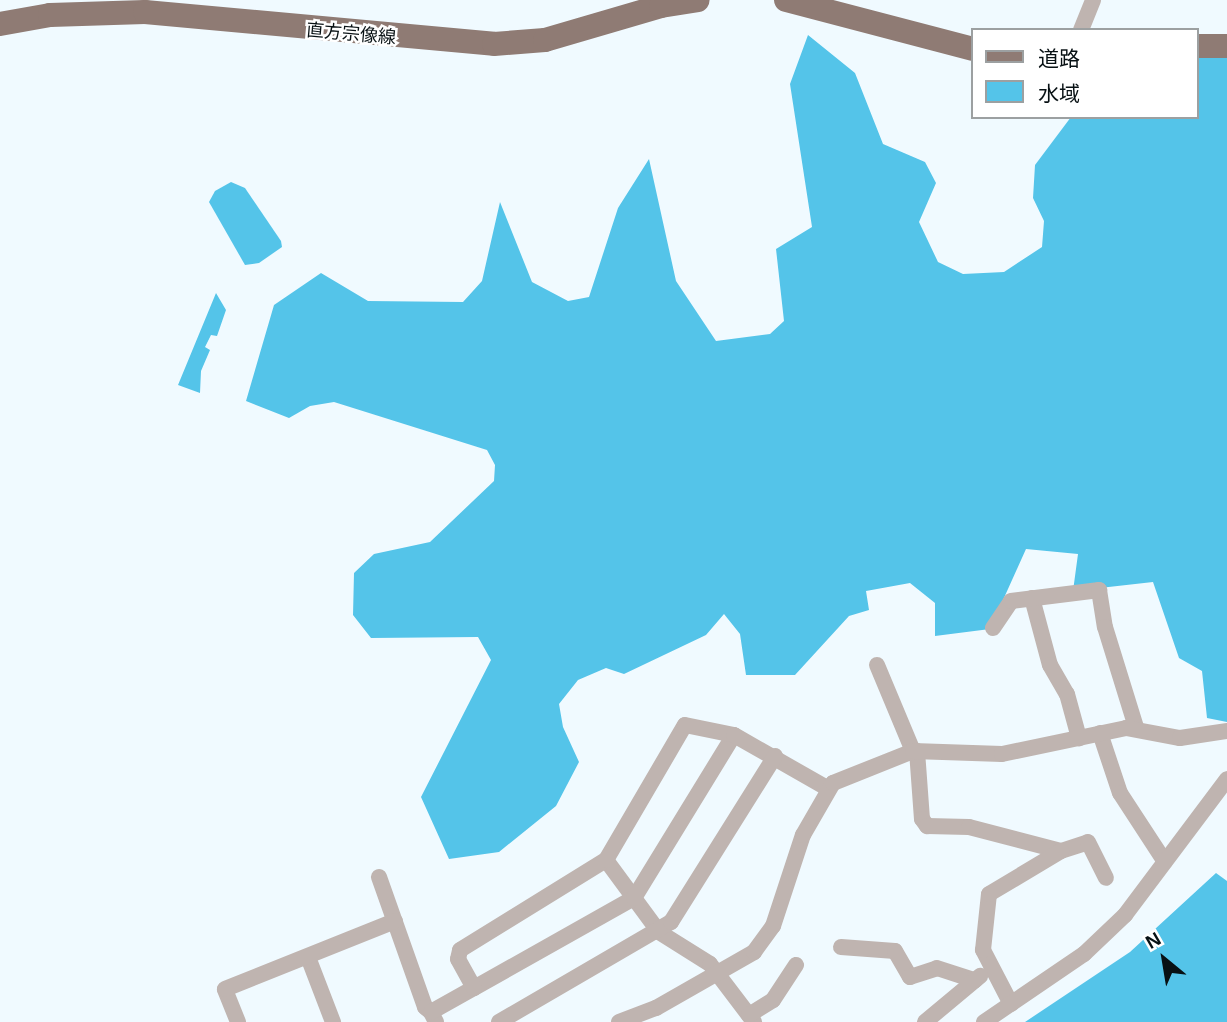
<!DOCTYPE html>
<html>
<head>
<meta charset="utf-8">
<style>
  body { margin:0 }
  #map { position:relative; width:1227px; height:1022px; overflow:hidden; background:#f0faff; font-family:Helvetica,"Noto Sans JP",sans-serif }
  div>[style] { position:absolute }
  .water>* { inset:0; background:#54c4e9 }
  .minor>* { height:16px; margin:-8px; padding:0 8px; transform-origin:8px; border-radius:8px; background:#bfb4b0 }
  .primary>* { height:24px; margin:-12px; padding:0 12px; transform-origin:12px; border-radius:12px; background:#8f7b74 }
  span { translate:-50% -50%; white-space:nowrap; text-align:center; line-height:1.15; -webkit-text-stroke:5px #fff; paint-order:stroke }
  .street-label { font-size:18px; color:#081114 }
  .legend { position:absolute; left:971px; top:28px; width:228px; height:91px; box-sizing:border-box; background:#fff; border:2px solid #9ca0a1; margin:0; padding:9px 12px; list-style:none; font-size:21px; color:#081114 }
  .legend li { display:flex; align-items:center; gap:14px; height:35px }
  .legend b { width:35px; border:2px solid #9ca0a1 }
  .north { position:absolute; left:1129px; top:924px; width:70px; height:70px; -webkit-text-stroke:5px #fff; paint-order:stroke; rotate:330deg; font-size:19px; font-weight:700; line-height:28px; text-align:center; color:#081114 }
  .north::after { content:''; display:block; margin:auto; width:24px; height:32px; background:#081114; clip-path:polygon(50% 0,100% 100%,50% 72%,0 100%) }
</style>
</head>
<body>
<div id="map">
  <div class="water">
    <i style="clip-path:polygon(808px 35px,855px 73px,883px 144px,925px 162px,936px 183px,919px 222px,938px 262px,963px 274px,1004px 272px,1042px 247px,1044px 221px,1033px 198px,1035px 165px,1071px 117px,1197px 117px,1197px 50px,1227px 49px,1227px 722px,1207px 718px,1202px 671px,1179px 658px,1153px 582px,1073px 591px,1078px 554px,1026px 549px,990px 629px,935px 636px,935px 603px,910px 583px,866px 591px,869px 610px,849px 616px,795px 675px,746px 675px,740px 634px,724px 614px,706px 635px,624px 674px,606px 668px,578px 680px,559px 704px,563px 727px,579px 762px,556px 806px,499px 852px,449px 859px,421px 797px,491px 660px,478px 637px,371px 638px,353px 615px,354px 573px,374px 554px,430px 542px,494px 481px,495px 465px,487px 450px,334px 402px,310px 406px,289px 418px,246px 401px,274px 305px,321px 273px,368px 301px,463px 302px,482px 281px,500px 202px,532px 282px,568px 301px,589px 297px,618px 208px,649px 159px,676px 281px,716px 341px,770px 334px,784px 321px,776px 249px,812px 227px,790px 84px)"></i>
    <i style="clip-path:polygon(231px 182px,245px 188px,281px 241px,282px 247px,259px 263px,245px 265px,209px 202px,215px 191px)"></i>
    <i style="clip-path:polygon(216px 293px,226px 310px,217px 336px,211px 335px,205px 347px,210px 350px,201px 371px,200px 393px,178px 385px)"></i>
    <i style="clip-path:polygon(1216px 873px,1227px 881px,1227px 1022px,1025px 1022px,1130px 952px)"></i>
  </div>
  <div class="minor">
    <i style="left:1081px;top:30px;width:32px;rotate:-68deg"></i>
    <i style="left:1032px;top:598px;width:69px;rotate:75deg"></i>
    <i style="left:1050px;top:665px;width:34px;rotate:60deg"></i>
    <i style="left:1067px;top:694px;width:46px;rotate:74.7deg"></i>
    <i style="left:993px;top:628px;width:32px;rotate:-56deg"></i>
    <i style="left:1011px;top:601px;width:89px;rotate:-7.1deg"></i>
    <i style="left:1099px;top:590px;width:37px;rotate:81deg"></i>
    <i style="left:1105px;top:627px;width:105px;rotate:72.8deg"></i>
    <i style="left:877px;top:665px;width:93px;rotate:67.3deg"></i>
    <i style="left:1100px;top:733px;width:63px;rotate:71.6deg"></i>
    <i style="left:1120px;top:793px;width:82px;rotate:56.9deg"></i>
    <i style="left:917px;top:751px;width:68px;rotate:85.8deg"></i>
    <i style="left:922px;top:819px;width:9px;rotate:54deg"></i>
    <i style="left:927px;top:826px;width:42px;rotate:1.4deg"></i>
    <i style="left:969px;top:827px;width:95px;rotate:14.6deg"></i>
    <i style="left:1061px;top:851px;width:28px;rotate:-18deg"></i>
    <i style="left:1088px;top:842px;width:40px;rotate:63.4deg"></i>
    <i style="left:606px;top:860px;width:89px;rotate:53.6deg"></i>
    <i style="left:659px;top:932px;width:60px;rotate:32.1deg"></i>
    <i style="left:710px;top:964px;width:73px;rotate:52.8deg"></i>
    <i style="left:379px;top:877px;width:138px;rotate:70.5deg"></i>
    <i style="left:425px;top:1007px;width:8px;rotate:40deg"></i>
    <i style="left:841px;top:947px;width:54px;rotate:4.2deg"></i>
    <i style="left:895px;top:951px;width:30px;rotate:60deg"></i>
    <i style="left:910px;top:977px;width:28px;rotate:-18deg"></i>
    <i style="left:937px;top:968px;width:40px;rotate:18deg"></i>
    <i style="left:308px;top:957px;width:70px;rotate:69deg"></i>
    <i style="left:474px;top:988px;width:184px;rotate:-29.4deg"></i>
    <i style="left:634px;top:898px;width:191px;rotate:-58.5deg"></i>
    <i style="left:1011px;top:1004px;width:61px;rotate:-117.4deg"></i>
    <i style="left:983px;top:950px;width:56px;rotate:-83.9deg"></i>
    <i style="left:989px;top:894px;width:84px;rotate:-30.8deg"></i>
    <i style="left:749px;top:1015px;width:28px;rotate:-32deg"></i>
    <i style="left:773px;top:1000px;width:42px;rotate:-56.7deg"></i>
    <i style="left:238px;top:1022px;width:35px;rotate:-112deg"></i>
    <i style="left:225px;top:989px;width:183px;rotate:-21.8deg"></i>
    <i style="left:436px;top:1022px;width:11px;rotate:-117deg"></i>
    <i style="left:431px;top:1012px;width:49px;rotate:-29.2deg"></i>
    <i style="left:474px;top:988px;width:33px;rotate:-119deg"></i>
    <i style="left:458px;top:959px;width:9px;rotate:-77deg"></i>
    <i style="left:460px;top:950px;width:172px;rotate:-31.7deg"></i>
    <i style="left:606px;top:860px;width:156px;rotate:-59.7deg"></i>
    <i style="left:685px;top:725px;width:50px;rotate:11.5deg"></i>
    <i style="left:734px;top:735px;width:107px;rotate:29.7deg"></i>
    <i style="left:499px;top:1022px;width:199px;rotate:-30.2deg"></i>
    <i style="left:671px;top:922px;width:196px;rotate:-57.9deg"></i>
    <i style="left:619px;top:1022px;width:40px;rotate:-21deg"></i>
    <i style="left:656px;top:1008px;width:113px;rotate:-29.7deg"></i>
    <i style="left:754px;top:952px;width:32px;rotate:-54deg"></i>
    <i style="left:773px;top:926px;width:96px;rotate:-71.8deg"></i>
    <i style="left:803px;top:835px;width:60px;rotate:-60deg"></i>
    <i style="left:833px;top:783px;width:86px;rotate:-21.8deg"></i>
    <i style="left:913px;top:751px;width:89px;rotate:1.9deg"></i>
    <i style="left:1002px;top:754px;width:127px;rotate:-11.8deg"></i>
    <i style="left:1126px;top:728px;width:55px;rotate:10.5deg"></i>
    <i style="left:1180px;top:738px;width:48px;rotate:-8.5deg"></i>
    <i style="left:925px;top:1022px;width:72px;rotate:-39.9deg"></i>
    <i style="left:984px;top:1022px;width:121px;rotate:-34.2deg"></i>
    <i style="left:1084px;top:954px;width:57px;rotate:-43.6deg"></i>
    <i style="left:1125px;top:915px;width:170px;rotate:-53.1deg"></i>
  </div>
  <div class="primary">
    <i style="left:786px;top:0;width:193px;rotate:14.7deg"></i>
    <i style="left:0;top:24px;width:51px;rotate:-10.2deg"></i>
    <i style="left:50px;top:15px;width:95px;rotate:-1.8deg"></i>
    <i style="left:145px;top:12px;width:350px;rotate:5.2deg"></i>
    <i style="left:494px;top:44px;width:51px;rotate:-4.5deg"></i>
    <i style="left:545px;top:40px;width:121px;rotate:-16.3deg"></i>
    <i style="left:661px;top:6px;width:37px;rotate:-9deg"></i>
    <i style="left:1197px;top:46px;width:30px"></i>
  </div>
  <div class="street-label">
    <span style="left:351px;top:34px;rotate:5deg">直方宗像線</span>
  </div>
  <ul class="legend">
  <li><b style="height:9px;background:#8f7b74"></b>道路</li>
  <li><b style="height:19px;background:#54c4e9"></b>水域</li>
  </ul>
  <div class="north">N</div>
</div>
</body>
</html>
